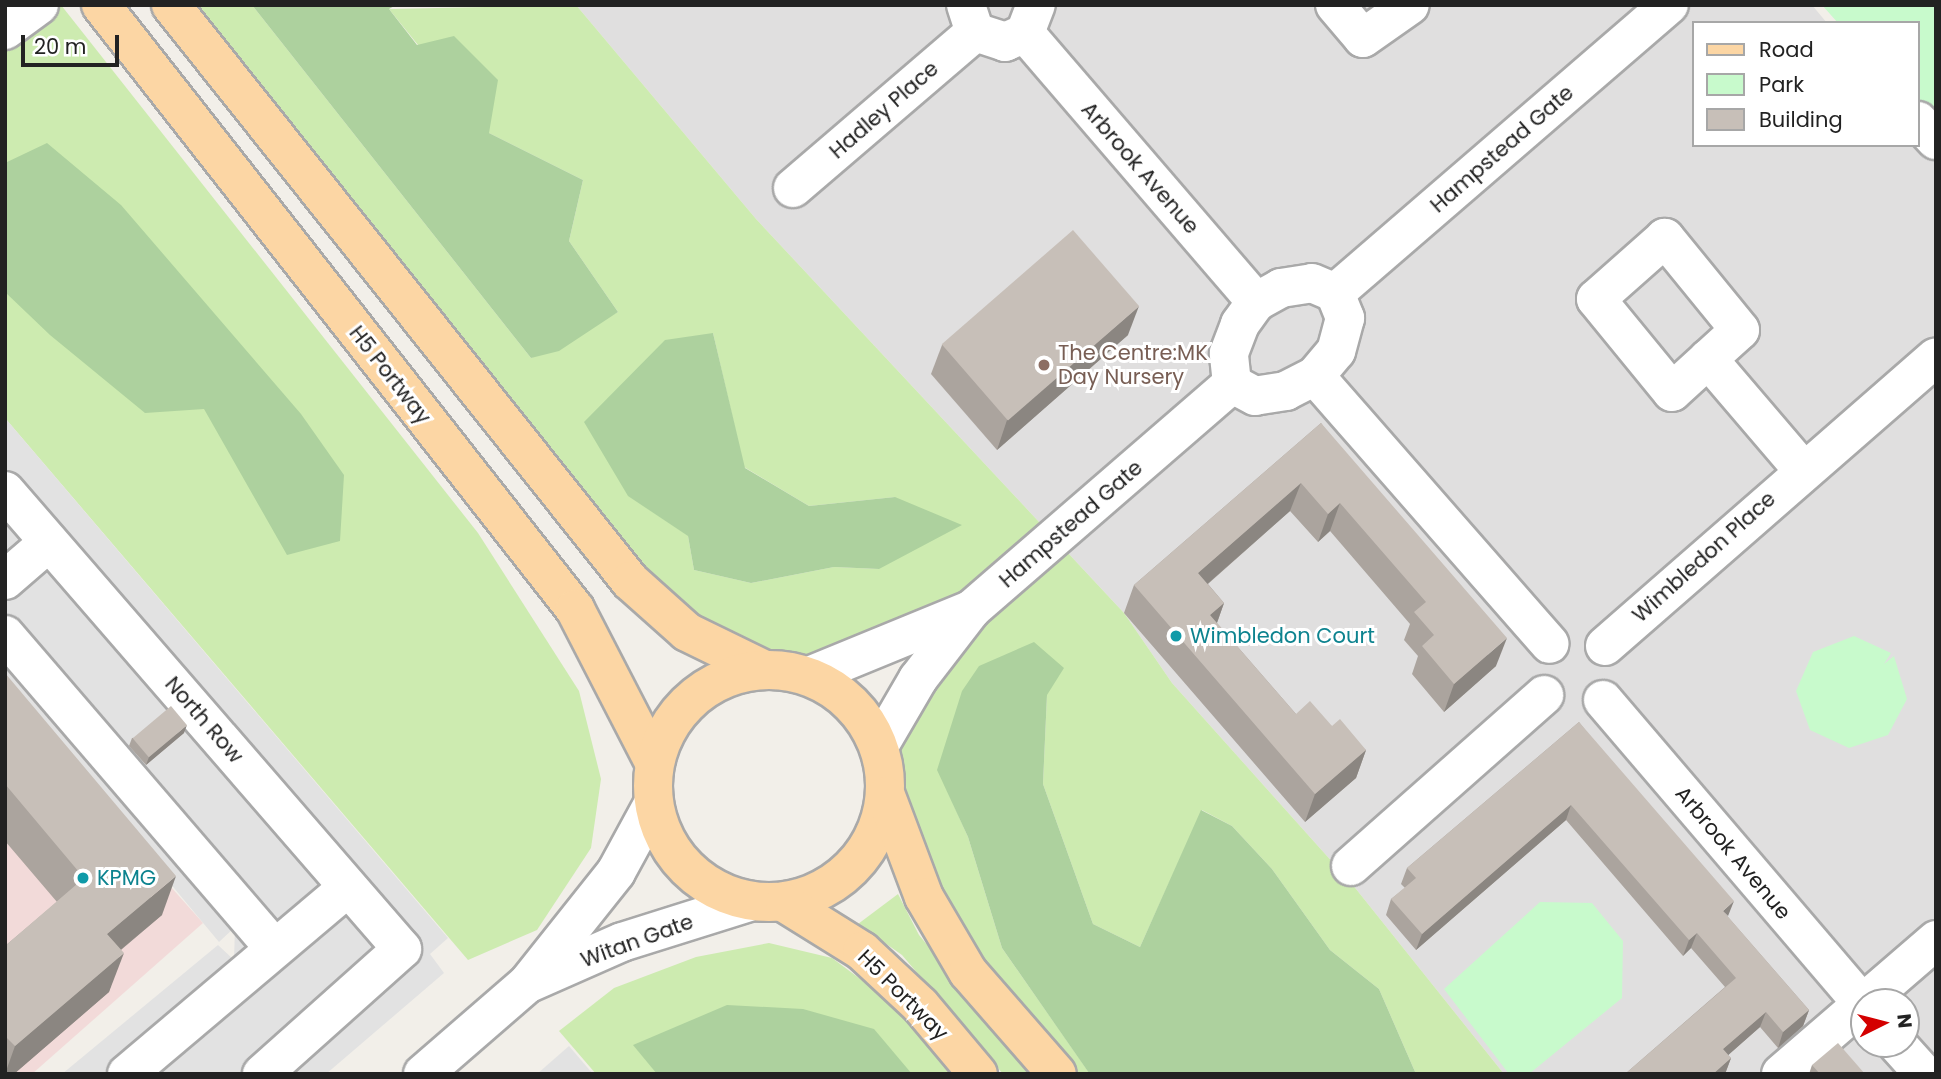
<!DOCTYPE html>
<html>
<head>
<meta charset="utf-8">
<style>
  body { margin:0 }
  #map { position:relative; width:1941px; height:1079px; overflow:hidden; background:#f2efe9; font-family:Poppins,sans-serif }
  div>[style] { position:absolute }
  .residential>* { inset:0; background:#e0dfdf }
  .commercial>* { inset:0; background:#f2dad9 }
  .grass>* { inset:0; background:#cdebb0 }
  .forest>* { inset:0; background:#add19e }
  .park>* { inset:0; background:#c8facc }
  .parking>* { inset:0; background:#e2e2e2 }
  .roads { filter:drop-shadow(2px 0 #a9a9a9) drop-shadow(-2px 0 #a9a9a9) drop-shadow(0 2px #a9a9a9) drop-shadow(0 -2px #a9a9a9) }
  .minor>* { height:38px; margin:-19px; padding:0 19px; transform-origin:19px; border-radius:19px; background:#fff }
  .major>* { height:38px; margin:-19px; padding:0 19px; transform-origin:19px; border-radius:19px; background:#fcd6a4 }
  .major>.ring { margin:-19px; padding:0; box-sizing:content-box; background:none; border:38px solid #fcd6a4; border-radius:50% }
  .wall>* { inset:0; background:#aba49e }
  .shaded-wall>* { inset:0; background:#8b8681 }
  .building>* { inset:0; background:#c7bfb8; transform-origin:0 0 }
  .dots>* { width:19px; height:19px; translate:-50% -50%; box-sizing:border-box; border:4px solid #fff; border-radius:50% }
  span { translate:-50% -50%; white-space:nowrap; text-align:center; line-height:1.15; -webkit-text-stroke:6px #fff; paint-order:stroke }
  .street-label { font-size:21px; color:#222 }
  .education-label { font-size:21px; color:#785e54 }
  .left { translate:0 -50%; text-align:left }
  .culture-label { font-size:21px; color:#0d838f }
  .frame { position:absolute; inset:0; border:7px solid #222; pointer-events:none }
  .legend { position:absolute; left:1692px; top:21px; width:228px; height:126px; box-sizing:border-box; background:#fff; border:2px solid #a7a7a7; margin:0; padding:9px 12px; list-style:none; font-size:21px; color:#222 }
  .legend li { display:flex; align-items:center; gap:14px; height:35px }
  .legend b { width:35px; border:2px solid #a7a7a7 }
  .north { position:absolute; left:1850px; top:988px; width:70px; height:70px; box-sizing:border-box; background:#fff; border:2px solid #a7a7a7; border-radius:50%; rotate:84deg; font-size:19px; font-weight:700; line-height:28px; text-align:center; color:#222 }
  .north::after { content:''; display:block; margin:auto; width:24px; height:32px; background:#d40000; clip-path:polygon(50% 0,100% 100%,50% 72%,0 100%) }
  .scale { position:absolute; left:21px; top:35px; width:98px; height:32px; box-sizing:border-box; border:4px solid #222; border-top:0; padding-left:9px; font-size:21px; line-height:24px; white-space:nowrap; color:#222; -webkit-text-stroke:5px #fff; paint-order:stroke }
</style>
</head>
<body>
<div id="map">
  <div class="residential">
    <i style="clip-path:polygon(evenodd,576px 5px,1812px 5px,1827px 23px,1694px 23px,1694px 145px,1918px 145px,1936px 153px,1936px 1074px,1504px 1074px,1352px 884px,1172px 683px,1124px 613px,756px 219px,576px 5px,1864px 1002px,1906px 1002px,1906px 1044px,1864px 1044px,1864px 1002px)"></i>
  </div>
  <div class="commercial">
    <i style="clip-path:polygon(5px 701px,203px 923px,32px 1074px,5px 1074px)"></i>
  </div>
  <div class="grass">
    <i style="clip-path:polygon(5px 5px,61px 5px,478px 533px,579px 691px,601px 779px,591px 848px,537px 930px,468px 960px,5px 418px)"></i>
    <i style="clip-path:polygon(evenodd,172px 5px,252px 5px,531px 358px,618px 312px,569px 241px,583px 180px,489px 133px,389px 9px,576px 5px,756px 219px,1124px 613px,1172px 683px,1352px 884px,1504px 1074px,1416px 1074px,1379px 989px,1330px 950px,1272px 869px,1232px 826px,1202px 810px,1140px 947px,1093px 924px,1043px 784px,1047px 695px,938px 770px,968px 837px,1002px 948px,1090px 1074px,1057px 1074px,968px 972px,886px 796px,879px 746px,971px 611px,809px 676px,763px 669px,687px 632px,172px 5px,713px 333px,744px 467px,809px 506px,895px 497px,879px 569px,834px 567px,751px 583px,694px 570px,688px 536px,713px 333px)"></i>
    <i style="clip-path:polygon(898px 894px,919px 935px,1034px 1074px,1003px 1074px,902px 955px,858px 924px)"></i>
    <i style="clip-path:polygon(769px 943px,832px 958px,902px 1010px,959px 1074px,596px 1074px,559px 1031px,614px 988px,696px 957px)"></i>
  </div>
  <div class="forest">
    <i style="clip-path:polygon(252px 5px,396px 5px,389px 9px,417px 45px,454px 36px,498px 80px,489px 133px,583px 180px,569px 241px,618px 312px,559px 351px,531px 358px)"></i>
    <i style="clip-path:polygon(47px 143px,121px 205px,301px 414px,344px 475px,340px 541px,287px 555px,204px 409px,145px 413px,50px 335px,5px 292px,5px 163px)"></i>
    <i style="clip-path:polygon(713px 333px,745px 468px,809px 506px,895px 497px,962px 525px,879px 569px,834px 567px,751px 583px,694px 570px,688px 536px,628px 496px,584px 422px,665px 340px)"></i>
    <i style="clip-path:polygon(1034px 642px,1064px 668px,1047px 695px,1043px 784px,1093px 924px,1140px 947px,1201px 810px,1232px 826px,1272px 869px,1330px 950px,1379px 989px,1416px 1074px,1089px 1073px,1002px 948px,968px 837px,937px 770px,962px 691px,979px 666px)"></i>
    <i style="clip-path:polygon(727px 1005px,803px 1009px,874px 1029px,912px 1074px,657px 1074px,633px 1045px)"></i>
  </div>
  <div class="park">
    <i style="clip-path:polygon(1822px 5px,1936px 5px,1936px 135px,1918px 115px,1918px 23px,1838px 23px)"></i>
    <i style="clip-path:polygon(1854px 636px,1891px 653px,1884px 664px,1894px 656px,1907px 699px,1888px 735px,1849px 748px,1810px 730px,1796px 691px,1813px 652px)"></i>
    <i style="clip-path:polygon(1540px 902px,1592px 903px,1623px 941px,1622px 998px,1529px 1074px,1509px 1074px,1444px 989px)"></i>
  </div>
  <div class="parking">
    <i style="clip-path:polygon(5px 418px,448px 938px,430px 954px,444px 973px,326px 1074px,62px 1074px,218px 945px,234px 960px,235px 927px,219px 942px,5px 685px)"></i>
    <i style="clip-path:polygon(569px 1046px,593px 1074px,537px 1074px)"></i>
  </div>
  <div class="roads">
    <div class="minor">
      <i style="left:966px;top:5px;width:28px;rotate:72deg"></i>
      <i style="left:975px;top:32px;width:32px;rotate:18deg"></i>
      <i style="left:1005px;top:42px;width:22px;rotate:-24deg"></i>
      <i style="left:1025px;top:33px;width:30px;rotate:-69deg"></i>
      <i style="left:1335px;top:5px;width:43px;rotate:49.7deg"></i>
      <i style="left:1363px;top:38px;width:57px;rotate:-35.1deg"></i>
      <i style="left:5px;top:30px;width:42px;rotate:-36.3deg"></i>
      <i style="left:1025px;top:33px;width:355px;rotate:49.3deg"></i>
      <i style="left:1918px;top:121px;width:26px;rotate:47deg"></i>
      <i style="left:793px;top:188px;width:240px;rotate:-40.6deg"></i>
      <i style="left:1312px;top:283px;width:25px;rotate:23deg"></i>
      <i style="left:1335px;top:293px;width:27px;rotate:68deg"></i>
      <i style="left:1345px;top:318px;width:34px;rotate:105deg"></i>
      <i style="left:1336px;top:351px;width:33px;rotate:130deg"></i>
      <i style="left:1315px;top:376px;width:33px;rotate:153deg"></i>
      <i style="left:1286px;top:391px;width:31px;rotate:171deg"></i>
      <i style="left:1255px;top:396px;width:26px;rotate:-152deg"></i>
      <i style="left:1232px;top:384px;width:31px;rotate:-96deg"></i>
      <i style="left:1229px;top:353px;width:31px;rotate:-69deg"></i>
      <i style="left:1240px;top:324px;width:27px;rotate:-54deg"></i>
      <i style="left:1256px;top:302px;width:29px;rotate:-29deg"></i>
      <i style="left:1281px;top:288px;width:31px;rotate:-9deg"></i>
      <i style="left:1335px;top:293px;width:441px;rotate:-40.8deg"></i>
      <i style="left:1708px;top:359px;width:43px;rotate:-42.2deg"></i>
      <i style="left:1740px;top:330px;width:119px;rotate:-129.2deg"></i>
      <i style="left:1665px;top:238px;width:92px;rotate:138.5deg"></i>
      <i style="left:1596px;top:299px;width:120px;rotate:50.7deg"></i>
      <i style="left:1672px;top:392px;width:49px;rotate:-42.5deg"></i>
      <i style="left:1708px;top:359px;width:145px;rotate:49.5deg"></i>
      <i style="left:1315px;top:376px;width:356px;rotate:48.8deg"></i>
      <i style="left:5px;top:491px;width:606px;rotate:49.08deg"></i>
      <i style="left:402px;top:949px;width:188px;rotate:138.2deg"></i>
      <i style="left:5px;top:580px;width:58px;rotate:-40.8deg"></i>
      <i style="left:5px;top:635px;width:413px;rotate:49.3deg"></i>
      <i style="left:1605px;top:646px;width:439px;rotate:-41.1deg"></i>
      <i style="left:809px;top:676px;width:176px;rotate:-22.3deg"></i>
      <i style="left:1603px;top:700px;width:402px;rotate:49.5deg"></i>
      <i style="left:879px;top:746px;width:78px;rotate:-59.8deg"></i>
      <i style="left:918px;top:679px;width:88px;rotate:-52.4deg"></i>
      <i style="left:972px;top:609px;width:344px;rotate:-40.9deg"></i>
      <i style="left:1351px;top:866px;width:258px;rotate:-41.5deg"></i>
      <i style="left:531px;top:982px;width:99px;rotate:-23.7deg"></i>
      <i style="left:622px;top:942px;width:133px;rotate:-17.5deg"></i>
      <i style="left:1897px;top:1044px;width:40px;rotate:48deg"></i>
      <i style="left:127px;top:1074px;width:289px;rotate:-40.2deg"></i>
      <i style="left:423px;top:1074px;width:138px;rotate:-40.9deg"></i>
      <i style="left:527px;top:984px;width:143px;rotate:-51.5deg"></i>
      <i style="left:616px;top:872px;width:77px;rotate:-61.4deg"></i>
      <i style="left:1781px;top:1074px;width:205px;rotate:-40.8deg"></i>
    </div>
    <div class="major">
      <i style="left:101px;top:5px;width:768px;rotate:51.88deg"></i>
      <i style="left:575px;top:609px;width:172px;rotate:62.7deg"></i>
      <i style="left:171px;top:5px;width:737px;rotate:51.45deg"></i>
      <i style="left:630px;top:581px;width:76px;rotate:41.8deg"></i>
      <i style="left:687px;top:632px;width:85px;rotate:26deg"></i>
      <i class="ring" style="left:653px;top:670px;width:194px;height:194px"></i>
      <i style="left:886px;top:796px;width:108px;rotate:69.4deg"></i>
      <i style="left:924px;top:897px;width:87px;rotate:59.6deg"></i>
      <i style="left:968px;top:972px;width:135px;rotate:48.9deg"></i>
      <i style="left:785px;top:903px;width:91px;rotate:31.9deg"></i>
      <i style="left:862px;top:951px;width:79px;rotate:43deg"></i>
      <i style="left:920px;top:1005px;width:90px;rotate:50deg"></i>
    </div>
  </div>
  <div class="wall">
    <i style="clip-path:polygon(1128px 335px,997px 450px,931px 374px,942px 345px)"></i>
    <i style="clip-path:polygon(1321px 423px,1496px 666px,1444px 712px,1412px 674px,1418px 656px,1404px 640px,1410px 624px,1330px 531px,1318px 542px,1290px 511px,1208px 584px,1224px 603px,1217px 623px,1296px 714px,1332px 726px,1366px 750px,1356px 778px,1305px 822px,1124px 613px,1134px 585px)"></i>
    <i style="clip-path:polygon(5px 673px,162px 915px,121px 950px,109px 992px,14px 1074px,5px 1074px,5px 946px,57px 902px,5px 841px)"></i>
    <i style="clip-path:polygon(1579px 722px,1728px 917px,1809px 1010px,1803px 1026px,1778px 1048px,1760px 1027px,1728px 1055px,1731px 1058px,1725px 1074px,1625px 1074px,1725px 987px,1691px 948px,1683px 956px,1566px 820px,1416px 950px,1386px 915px,1391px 899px,1405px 888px,1401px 884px,1407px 868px)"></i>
    <i style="clip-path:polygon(184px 733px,146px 765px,129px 746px,132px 738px)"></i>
    <i style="clip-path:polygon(1812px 1065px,1865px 1074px,1809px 1074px)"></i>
  </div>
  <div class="shaded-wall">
    <i style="clip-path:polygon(1139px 306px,1128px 335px,997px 450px,1007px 420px)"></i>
    <i style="clip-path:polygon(1301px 483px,1290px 511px,1188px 601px,1198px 573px)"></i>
    <i style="clip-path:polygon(1340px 503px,1330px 531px,1318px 542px,1328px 514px)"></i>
    <i style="clip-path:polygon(1224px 603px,1214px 631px,1210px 615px)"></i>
    <i style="clip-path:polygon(1507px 638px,1496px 666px,1444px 712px,1454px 684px)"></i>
    <i style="clip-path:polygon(187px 725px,184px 733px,146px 765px,149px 757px)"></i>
    <i style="clip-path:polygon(1366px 750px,1356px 778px,1305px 822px,1315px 794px)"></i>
    <i style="clip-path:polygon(1571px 805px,1566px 820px,1416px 950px,1422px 934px)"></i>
    <i style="clip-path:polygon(176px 876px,162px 915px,93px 973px,107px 934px)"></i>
    <i style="clip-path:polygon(1734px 901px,1728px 916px,1723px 911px)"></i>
    <i style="clip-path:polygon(1697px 933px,1691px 948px,1683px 956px,1689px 940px)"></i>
    <i style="clip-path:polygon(124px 953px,109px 992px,14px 1074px,5px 1074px,15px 1046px)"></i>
    <i style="clip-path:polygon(1809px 1010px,1803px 1026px,1778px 1048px,1783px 1032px)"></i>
    <i style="clip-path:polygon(1766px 1012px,1760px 1027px,1717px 1065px,1723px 1049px)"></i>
    <i style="clip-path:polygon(1731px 1058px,1725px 1074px,1713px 1074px)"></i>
  </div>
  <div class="building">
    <i style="left:1073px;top:230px;width:101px;height:174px;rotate:49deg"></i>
    <i style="clip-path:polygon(1321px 423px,1507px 638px,1454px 684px,1422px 646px,1434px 635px,1414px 612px,1426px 602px,1340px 503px,1328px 514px,1301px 483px,1198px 573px,1224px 603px,1210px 615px,1296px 714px,1310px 701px,1332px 726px,1340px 719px,1366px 750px,1315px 794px,1134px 585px)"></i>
    <i style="clip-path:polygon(5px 673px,176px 876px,107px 934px,124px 953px,15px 1046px,5px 1036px,5px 946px,84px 878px,5px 784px)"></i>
    <i style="left:171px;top:706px;width:25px;height:50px;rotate:50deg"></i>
    <i style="clip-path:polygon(1579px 722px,1734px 901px,1723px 911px,1809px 1010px,1783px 1032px,1766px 1012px,1723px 1049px,1731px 1058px,1713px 1074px,1625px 1074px,1736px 978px,1697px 933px,1689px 940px,1571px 805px,1422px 934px,1391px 899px,1416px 878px,1407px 868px)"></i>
    <i style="clip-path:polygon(1838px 1043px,1865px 1074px,1820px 1074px,1812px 1065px)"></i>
  </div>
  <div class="dots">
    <i style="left:1044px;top:365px;background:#8d6e63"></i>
    <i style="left:1176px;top:636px;background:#0f9aa8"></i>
    <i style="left:83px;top:878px;background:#0f9aa8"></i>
  </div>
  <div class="street-label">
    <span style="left:884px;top:110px;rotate:-41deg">Hadley Place</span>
    <span style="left:1502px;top:149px;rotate:-41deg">Hampstead Gate</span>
    <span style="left:1140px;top:168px;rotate:49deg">Arbrook Avenue</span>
    <span style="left:390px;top:375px;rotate:52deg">H5 Portway</span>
    <span style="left:1071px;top:524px;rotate:-41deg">Hampstead Gate</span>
    <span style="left:1704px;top:557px;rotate:-42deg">Wimbledon Place</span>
    <span style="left:204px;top:720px;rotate:49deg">North Row</span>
    <span style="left:1733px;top:853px;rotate:50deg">Arbrook Avenue</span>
    <span style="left:637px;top:941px;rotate:-20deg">Witan Gate</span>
    <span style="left:903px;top:995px;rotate:45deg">H5 Portway</span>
  </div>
  <div class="education-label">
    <span class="left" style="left:1058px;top:365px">The Centre:MK<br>Day Nursery</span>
  </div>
  <div class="culture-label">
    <span class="left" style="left:1190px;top:636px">Wimbledon Court</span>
    <span class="left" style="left:97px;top:878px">KPMG</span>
  </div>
  <div class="frame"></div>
  <ul class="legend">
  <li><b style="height:9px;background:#fcd6a4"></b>Road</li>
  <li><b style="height:19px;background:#c8facc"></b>Park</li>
  <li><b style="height:19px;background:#c7bfb8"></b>Building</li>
  </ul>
  <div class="north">N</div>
  <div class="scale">20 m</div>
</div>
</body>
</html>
